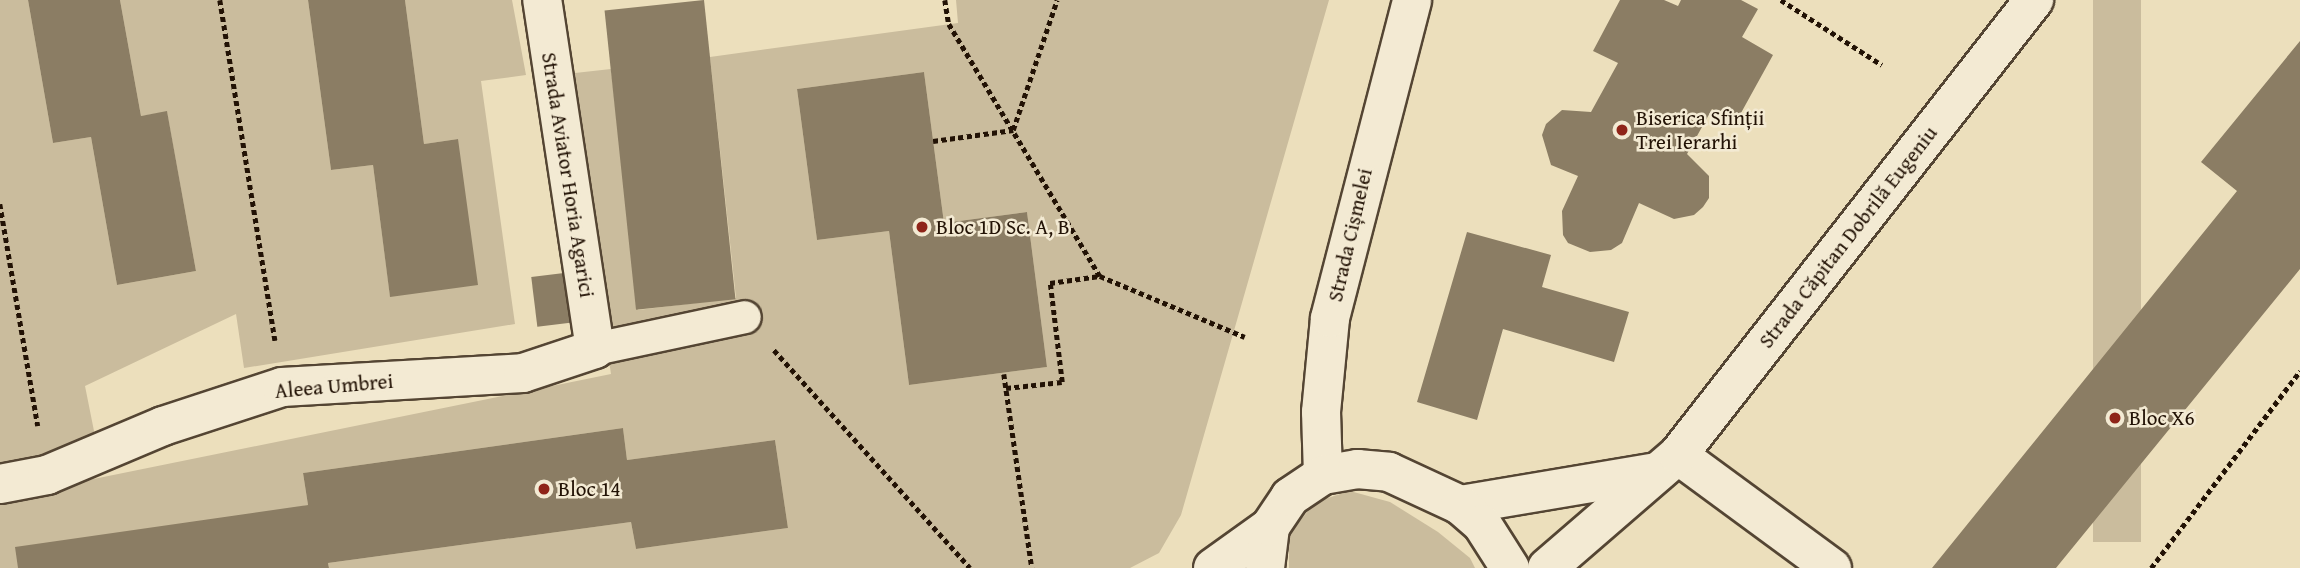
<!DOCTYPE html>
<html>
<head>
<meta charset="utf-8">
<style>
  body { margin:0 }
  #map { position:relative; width:2300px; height:568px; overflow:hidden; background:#ecdfbc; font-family:"Gentium Book Plus",serif }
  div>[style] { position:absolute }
  .green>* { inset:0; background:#cabc9d; transform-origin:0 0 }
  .building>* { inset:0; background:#8b7d64; transform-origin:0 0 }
  .path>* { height:4.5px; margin-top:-2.25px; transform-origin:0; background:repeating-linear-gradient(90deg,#221205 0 5px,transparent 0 8.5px) }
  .roads { filter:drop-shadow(2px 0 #544533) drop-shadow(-2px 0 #544533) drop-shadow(0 2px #544533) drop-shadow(0 -2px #544533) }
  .lane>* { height:32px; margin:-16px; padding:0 16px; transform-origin:16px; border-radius:16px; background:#f3ead3 }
  .street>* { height:38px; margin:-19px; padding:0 19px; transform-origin:19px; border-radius:19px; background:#f3ead3 }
  .secondary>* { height:38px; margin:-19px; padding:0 19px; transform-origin:19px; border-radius:19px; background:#f3ead3 }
  .dots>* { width:19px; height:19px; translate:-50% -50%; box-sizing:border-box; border:4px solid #f3ead3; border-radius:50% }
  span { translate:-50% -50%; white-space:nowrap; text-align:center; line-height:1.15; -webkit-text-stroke:5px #f3ead3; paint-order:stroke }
  .poi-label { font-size:21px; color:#221205 }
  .left { translate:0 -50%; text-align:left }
  .street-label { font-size:21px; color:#221205 }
</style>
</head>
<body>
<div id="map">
  <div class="green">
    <i style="clip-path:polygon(0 0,28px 0,53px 143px,91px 137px,117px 285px,196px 271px,167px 112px,141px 116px,120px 0,308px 0,331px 170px,373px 165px,390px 296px,458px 139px,424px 144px,405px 0,512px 0,526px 75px,481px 81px,515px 324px,244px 368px,236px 314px,85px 386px,95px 436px,0 468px)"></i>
    <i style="clip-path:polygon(evenodd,956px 0,1329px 0,1181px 515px,1159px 553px,1130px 568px,329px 568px,328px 563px,631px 522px,636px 549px,788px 528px,775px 440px,627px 460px,623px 428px,303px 473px,308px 505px,18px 568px,0 568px,0 498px,611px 374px,566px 74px,611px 69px,638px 310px,736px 298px,710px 57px,958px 23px,956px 0,924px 72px,944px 223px,1027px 212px,1047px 367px,909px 385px,889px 231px,817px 240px,797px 89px,924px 72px)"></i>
    <i style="left:2093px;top:0;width:48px;height:542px"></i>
    <i style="clip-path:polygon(1350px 491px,1390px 502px,1438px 532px,1470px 558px,1475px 568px,1289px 568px,1289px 535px,1315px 502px)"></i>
  </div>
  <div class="building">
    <i style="clip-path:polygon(28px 0,120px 0,141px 116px,167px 111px,196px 271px,117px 285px,91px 137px,53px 143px)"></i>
    <i style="clip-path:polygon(308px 0,405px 0,424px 144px,458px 139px,478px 285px,390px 297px,373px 165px,331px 170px)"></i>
    <i style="left:704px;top:0;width:301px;height:100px;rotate:84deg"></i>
    <i style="clip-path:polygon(1620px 0,1664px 0,1678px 6px,1681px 0,1741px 0,1758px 9px,1742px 37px,1773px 55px,1736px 122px,1712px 109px,1687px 154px,1709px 176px,1709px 198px,1703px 207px,1694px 215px,1674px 219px,1639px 203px,1622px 243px,1611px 250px,1590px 252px,1568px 243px,1563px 235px,1562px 211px,1578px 176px,1551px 165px,1542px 135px,1546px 124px,1562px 110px,1591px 112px,1618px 63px,1593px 51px)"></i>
    <i style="clip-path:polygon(2300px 41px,2300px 269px,2056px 568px,1932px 568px,2237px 191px,2201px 162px)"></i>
    <i style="clip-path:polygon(924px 72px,944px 223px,1027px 212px,1047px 367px,909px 385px,889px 231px,817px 240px,797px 89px)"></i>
    <i style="clip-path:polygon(1467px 232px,1551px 255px,1542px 287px,1629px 312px,1614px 362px,1503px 329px,1477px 420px,1417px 402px)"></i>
    <i style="left:564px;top:273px;width:50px;height:33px;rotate:83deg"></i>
    <i style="clip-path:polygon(623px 428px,627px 460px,775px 440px,788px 528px,636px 549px,631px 522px,328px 563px,329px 568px,18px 568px,15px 547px,308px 505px,303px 473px)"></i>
  </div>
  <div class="path">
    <i style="left:220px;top:0;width:345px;rotate:80.8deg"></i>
    <i style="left:945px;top:0;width:24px;rotate:81deg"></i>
    <i style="left:949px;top:24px;width:294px;rotate:59.1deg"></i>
    <i style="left:1781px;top:0;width:120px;rotate:32.8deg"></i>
    <i style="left:933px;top:141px;width:81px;rotate:-7.8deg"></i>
    <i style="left:1013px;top:130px;width:137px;rotate:-71.3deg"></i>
    <i style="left:0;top:204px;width:225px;rotate:80.3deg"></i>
    <i style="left:774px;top:350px;width:293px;rotate:48deg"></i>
    <i style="left:1004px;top:374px;width:196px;rotate:81.8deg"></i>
    <i style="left:1006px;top:388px;width:56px;rotate:-6.1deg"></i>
    <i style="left:1062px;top:382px;width:100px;rotate:-96.9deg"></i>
    <i style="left:1050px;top:283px;width:50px;rotate:-8deg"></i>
    <i style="left:1100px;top:276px;width:157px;rotate:22.8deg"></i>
    <i style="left:2151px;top:568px;width:247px;rotate:-52.9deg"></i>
  </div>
  <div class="roads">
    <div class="lane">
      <i style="left:595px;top:349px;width:153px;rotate:-12deg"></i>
    </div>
    <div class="street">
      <i style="left:1678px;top:455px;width:191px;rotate:36.3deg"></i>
      <i style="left:0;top:484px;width:48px;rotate:-10.8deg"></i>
      <i style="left:47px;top:475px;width:126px;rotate:-22.9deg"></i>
      <i style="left:163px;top:426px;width:125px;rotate:-18.1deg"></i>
      <i style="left:282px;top:387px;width:241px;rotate:-3.3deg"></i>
      <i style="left:523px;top:373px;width:76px;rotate:-18.4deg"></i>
      <i style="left:595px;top:349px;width:353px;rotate:-98.6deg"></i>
    </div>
    <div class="secondary">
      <i style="left:1323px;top:475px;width:63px;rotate:-91.8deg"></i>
      <i style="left:1321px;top:412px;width:94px;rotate:-84.5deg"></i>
      <i style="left:1330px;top:318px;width:328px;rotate:-75.5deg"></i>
      <i style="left:1460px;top:505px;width:200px;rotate:-9.5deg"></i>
      <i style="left:1213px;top:568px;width:70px;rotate:-35.7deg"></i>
      <i style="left:1265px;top:568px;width:41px;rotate:-83deg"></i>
      <i style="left:1270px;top:527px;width:36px;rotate:-56deg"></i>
      <i style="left:1290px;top:497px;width:40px;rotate:-34deg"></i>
      <i style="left:1323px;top:475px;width:35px;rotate:-10deg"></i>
      <i style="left:1357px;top:469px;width:32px;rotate:5deg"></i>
      <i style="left:1389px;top:472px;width:78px;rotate:24.9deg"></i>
      <i style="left:1460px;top:505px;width:29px;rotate:41deg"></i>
      <i style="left:1482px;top:524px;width:52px;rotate:57.5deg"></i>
      <i style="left:1547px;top:568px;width:173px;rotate:-40.8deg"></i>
      <i style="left:1678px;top:455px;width:578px;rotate:-51.96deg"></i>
    </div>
  </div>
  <div class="dots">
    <i style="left:1622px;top:130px;background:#8f2418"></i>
    <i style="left:922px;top:227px;background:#8f2418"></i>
    <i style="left:2115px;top:418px;background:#8f2418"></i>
    <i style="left:544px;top:489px;background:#8f2418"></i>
  </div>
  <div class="poi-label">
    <span class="left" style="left:1636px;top:130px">Biserica Sfinții<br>Trei Ierarhi</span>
    <span class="left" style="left:936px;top:227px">Bloc 1D Sc. A, B</span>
    <span class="left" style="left:2129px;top:418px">Bloc X6</span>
    <span class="left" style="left:558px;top:489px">Bloc 14</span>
  </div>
  <div class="street-label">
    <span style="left:568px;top:175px;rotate:81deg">Strada Aviator Horia Agarici</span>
    <span style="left:1350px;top:235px;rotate:-77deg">Strada Cișmelei</span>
    <span style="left:1848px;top:237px;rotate:-52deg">Strada Căpitan Dobrilă Eugeniu</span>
    <span style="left:334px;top:386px;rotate:-5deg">Aleea Umbrei</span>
  </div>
</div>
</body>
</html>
